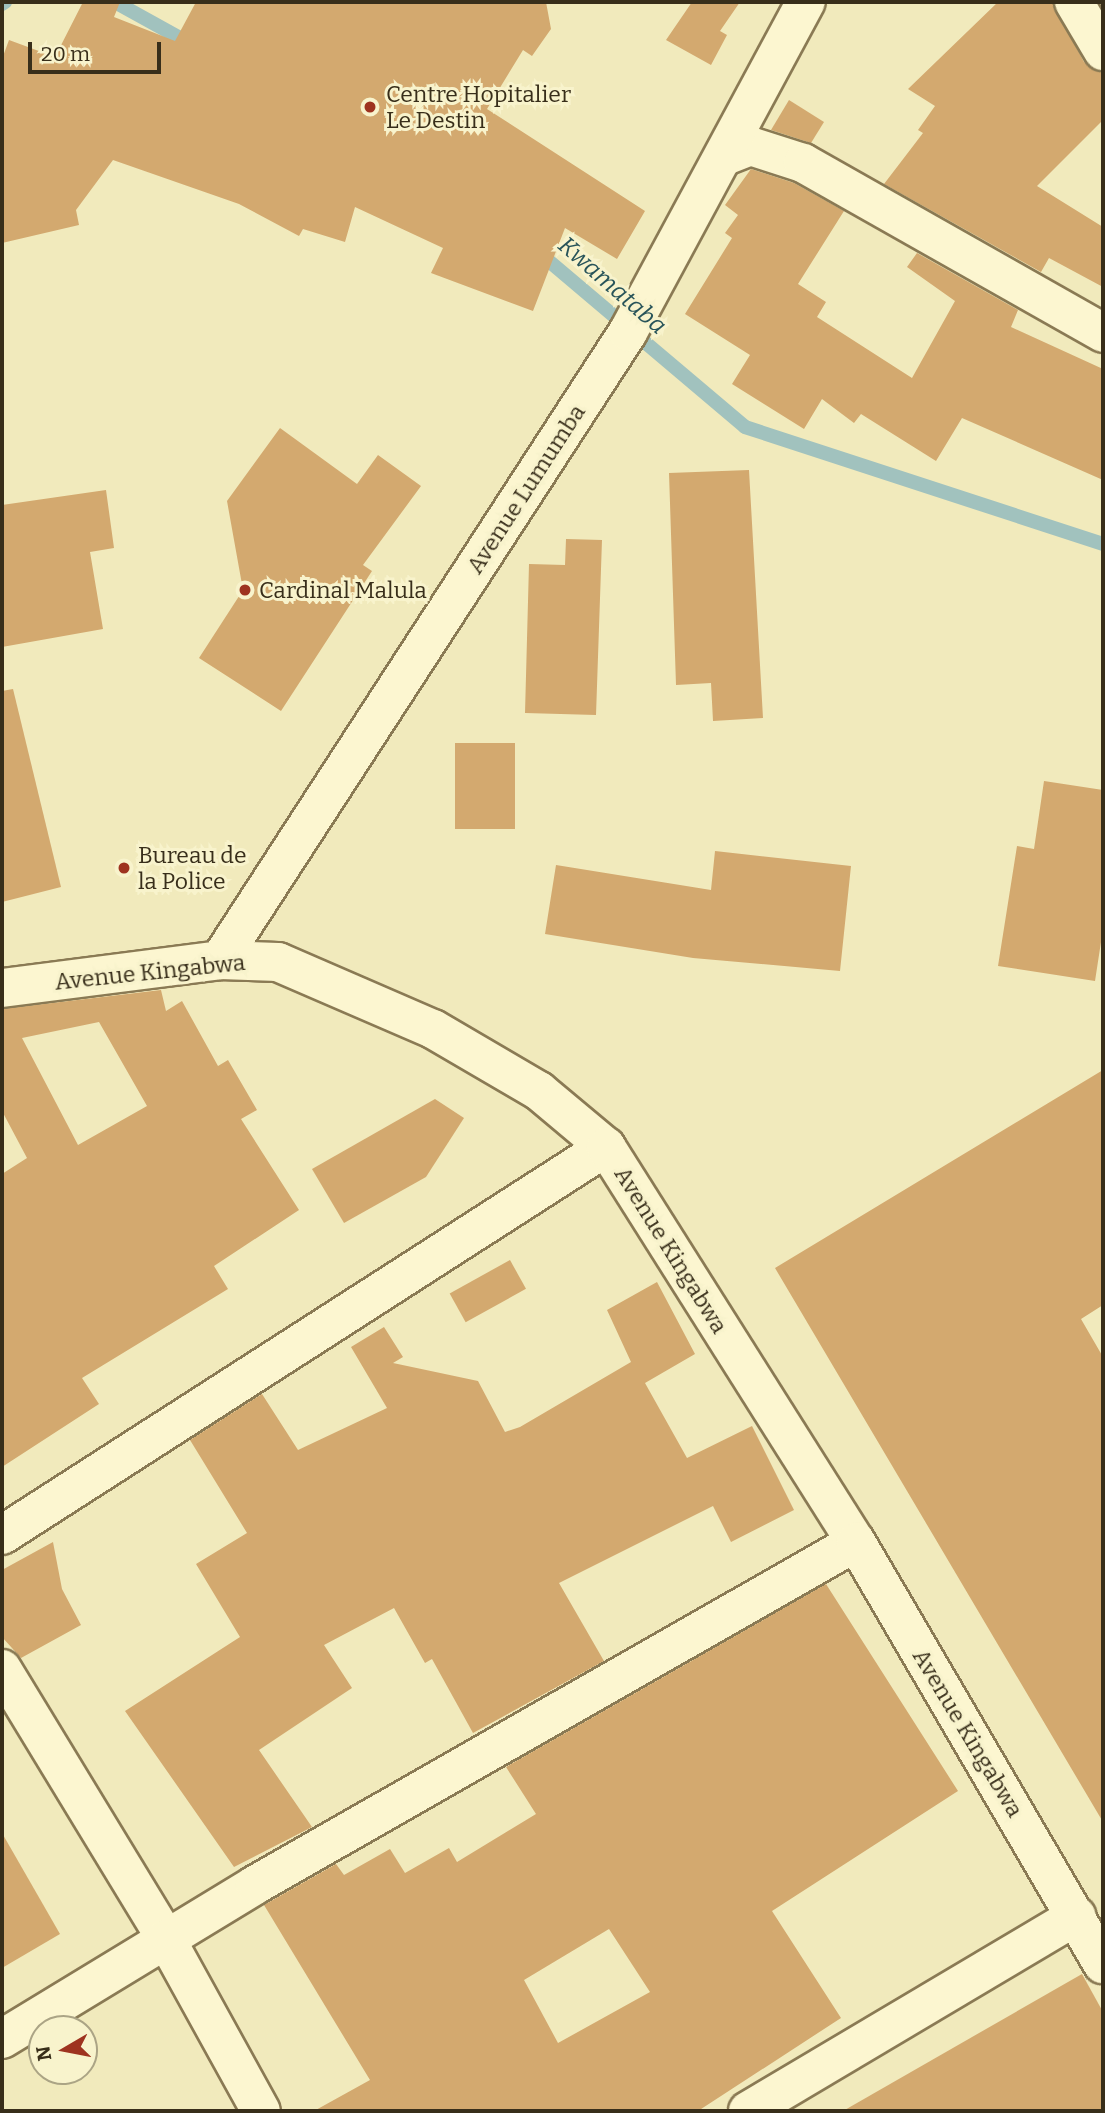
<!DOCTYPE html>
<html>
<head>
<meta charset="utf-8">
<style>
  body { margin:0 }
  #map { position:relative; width:1105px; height:2113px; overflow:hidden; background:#f1eabc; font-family:Bitter,serif }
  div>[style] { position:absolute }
  .stream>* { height:14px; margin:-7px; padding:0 7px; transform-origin:7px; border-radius:7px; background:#a1c2be }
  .building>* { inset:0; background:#d3a96f; transform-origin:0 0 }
  .roads { filter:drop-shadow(2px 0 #8a7a54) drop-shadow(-2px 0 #8a7a54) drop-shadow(0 2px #8a7a54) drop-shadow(0 -2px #8a7a54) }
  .street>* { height:38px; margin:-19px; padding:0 19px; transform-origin:19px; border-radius:19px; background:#fcf6d0 }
  .secondary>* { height:38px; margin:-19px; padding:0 19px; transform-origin:19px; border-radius:19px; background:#fcf6d0 }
  .dots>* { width:19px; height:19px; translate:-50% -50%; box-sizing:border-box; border:4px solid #f8f3cc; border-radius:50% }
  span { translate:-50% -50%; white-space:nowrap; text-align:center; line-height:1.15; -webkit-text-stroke:6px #f8f3cc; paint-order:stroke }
  .poi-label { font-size:23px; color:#382e1a }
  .left { translate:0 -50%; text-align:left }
  .street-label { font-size:23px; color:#382e1a }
  .water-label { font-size:24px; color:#285459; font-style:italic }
  .frame { position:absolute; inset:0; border:4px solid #382e1a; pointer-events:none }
  .north { position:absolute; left:28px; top:2015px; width:70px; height:70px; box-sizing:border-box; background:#f8f3cc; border:2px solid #aba485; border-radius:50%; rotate:260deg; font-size:19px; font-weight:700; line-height:28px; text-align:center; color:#382e1a }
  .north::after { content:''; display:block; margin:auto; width:24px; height:32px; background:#9e331f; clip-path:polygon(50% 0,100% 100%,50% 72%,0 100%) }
  .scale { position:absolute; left:28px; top:42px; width:133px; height:32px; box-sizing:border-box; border:4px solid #382e1a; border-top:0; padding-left:9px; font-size:21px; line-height:24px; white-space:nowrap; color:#382e1a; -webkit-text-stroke:5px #f8f3cc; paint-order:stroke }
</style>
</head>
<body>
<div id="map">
  <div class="stream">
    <i style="left:115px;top:2px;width:89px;rotate:28.9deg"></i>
    <i style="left:2px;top:4px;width:4px;rotate:-34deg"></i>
    <i style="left:537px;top:251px;width:272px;rotate:40.2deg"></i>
    <i style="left:745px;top:427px;width:377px;rotate:18.1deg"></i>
  </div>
  <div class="building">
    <i style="clip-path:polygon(83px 2px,120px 2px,114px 17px,175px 41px,196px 2px,546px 2px,551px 29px,532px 56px,523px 50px,487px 109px,645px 211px,617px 259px,565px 228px,533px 311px,431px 273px,443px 248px,355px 207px,345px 242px,303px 229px,299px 236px,239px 204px,113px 160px,76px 210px,79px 225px,2px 243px,2px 59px,9px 40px,55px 57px)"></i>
    <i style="clip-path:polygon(692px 2px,740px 2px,720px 31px,727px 35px,711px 65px,666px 40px)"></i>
    <i style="clip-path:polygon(998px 2px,1052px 2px,1084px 62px,1103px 73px,1103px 120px,1037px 186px,1103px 227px,1103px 287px,1049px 258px,1041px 272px,884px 184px,923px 133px,918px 130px,935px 106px,908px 89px)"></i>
    <i style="clip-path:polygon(789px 100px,824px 122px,811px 143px,771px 130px)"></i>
    <i style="clip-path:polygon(751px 169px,794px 183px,844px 211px,798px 284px,826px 302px,817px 317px,912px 378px,955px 301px,907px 267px,917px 253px,1018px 310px,1011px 327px,1103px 369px,1103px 480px,962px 418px,936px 461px,861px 414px,854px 423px,822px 399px,804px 429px,732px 384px,750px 355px,685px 314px,732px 238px,725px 233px,738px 215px,725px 205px)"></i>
    <i style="clip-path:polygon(280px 428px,357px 484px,378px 455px,421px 486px,363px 565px,372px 571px,281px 711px,199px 658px,243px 590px,227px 501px)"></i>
    <i style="clip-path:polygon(749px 470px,763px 718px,713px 721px,711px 683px,676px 685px,669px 473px)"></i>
    <i style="clip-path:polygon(106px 490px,114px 548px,90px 552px,103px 629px,2px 647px,2px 505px)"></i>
    <i style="clip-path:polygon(566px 539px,602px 540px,596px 715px,525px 713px,529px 564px,565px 565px)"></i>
    <i style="clip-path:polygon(13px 689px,61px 887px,2px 902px,2px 691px)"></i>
    <i style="left:455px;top:743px;width:60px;height:86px"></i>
    <i style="clip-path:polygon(1044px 781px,1103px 790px,1103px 929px,1095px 981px,998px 966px,1017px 846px,1034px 849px)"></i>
    <i style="clip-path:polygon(715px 851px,851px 866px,840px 971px,693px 958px,545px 934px,556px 865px,711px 890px)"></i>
    <i style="clip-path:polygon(evenodd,161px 990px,166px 1011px,182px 1001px,218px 1066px,228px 1060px,257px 1110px,241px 1119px,299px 1210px,214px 1266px,228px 1289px,82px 1378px,99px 1404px,2px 1467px,2px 1174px,27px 1158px,2px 1111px,2px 1009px,161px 990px,99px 1022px,147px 1106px,78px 1145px,22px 1038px,99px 1022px)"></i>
    <i style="clip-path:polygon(1103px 1070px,1103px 1305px,1081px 1319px,1103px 1357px,1103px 1822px,775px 1268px)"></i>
    <i style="clip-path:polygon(435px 1099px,464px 1118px,426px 1177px,344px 1223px,312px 1169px)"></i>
    <i style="left:510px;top:1260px;width:33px;height:69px;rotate:61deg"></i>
    <i style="clip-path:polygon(657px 1282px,695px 1354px,645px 1383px,687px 1458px,752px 1426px,794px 1510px,731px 1542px,713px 1506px,559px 1583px,604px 1661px,473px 1733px,432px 1659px,425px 1663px,394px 1608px,324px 1645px,352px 1688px,259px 1750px,312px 1827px,234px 1867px,125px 1711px,240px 1637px,196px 1564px,247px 1533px,190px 1440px,262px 1394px,298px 1450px,387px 1408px,351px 1347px,384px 1327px,403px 1357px,393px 1363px,478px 1381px,505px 1432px,520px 1427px,631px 1362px,607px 1310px)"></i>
    <i style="clip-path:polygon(53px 1542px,62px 1589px,81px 1625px,21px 1658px,2px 1637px,2px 1570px)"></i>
    <i style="clip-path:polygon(evenodd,826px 1584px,958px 1791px,772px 1911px,841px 2018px,698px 2111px,314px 2111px,370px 2080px,264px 1905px,336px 1864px,344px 1875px,390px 1849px,405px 1873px,449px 1848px,457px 1862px,536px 1814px,506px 1767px,826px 1584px,609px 1929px,650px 1992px,558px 2043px,524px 1980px,609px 1929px)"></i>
    <i style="clip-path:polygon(2px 1833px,60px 1934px,2px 1968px)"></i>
    <i style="clip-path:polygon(1082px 1974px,1103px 2012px,1103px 2111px,843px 2111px)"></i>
  </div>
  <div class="roads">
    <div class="street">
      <i style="left:1074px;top:2px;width:57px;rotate:59.4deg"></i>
      <i style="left:728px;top:155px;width:24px;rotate:-22deg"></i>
      <i style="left:750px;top:146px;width:56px;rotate:17.8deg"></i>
      <i style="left:803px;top:163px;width:345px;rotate:29.5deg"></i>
      <i style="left:2px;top:1535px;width:718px;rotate:-32.72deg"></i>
      <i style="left:2px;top:1669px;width:316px;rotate:58.7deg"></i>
      <i style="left:166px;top:1939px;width:196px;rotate:61.1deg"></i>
      <i style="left:2px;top:2039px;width:296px;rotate:-31.3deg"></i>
      <i style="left:255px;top:1885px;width:692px;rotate:-29.71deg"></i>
      <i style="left:748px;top:2111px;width:382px;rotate:-30.7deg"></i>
    </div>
    <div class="secondary">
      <i style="left:220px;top:960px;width:749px;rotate:-56.99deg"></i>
      <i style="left:628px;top:332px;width:375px;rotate:-61.7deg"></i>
      <i style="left:2px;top:988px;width:220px;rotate:-7.3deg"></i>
      <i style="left:220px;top:960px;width:58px;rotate:2deg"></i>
      <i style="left:278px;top:962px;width:169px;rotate:23.4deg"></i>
      <i style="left:433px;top:1029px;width:123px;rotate:30.3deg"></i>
      <i style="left:539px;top:1091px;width:87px;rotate:39.9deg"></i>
      <i style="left:606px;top:1147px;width:467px;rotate:57.7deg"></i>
      <i style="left:856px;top:1542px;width:489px;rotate:59.7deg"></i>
    </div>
  </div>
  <div class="dots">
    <i style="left:370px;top:107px;background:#9e331f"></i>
    <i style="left:245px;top:590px;background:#9e331f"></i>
    <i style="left:124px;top:868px;background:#9e331f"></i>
  </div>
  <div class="poi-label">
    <span class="left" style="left:386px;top:107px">Centre Hopitalier<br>Le Destin</span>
    <span class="left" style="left:259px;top:590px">Cardinal Malula</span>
    <span class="left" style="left:138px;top:868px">Bureau de<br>la Police</span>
  </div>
  <div class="street-label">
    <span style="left:526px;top:489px;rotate:-57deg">Avenue Lumumba</span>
    <span style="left:150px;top:972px;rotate:-6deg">Avenue Kingabwa</span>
    <span style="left:671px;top:1250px;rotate:58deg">Avenue Kingabwa</span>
    <span style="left:968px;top:1733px;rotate:59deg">Avenue Kingabwa</span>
  </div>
  <div class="water-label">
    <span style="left:612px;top:286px;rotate:41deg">Kwamataba</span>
  </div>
  <div class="frame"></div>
  <div class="north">N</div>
  <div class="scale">20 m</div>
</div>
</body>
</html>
